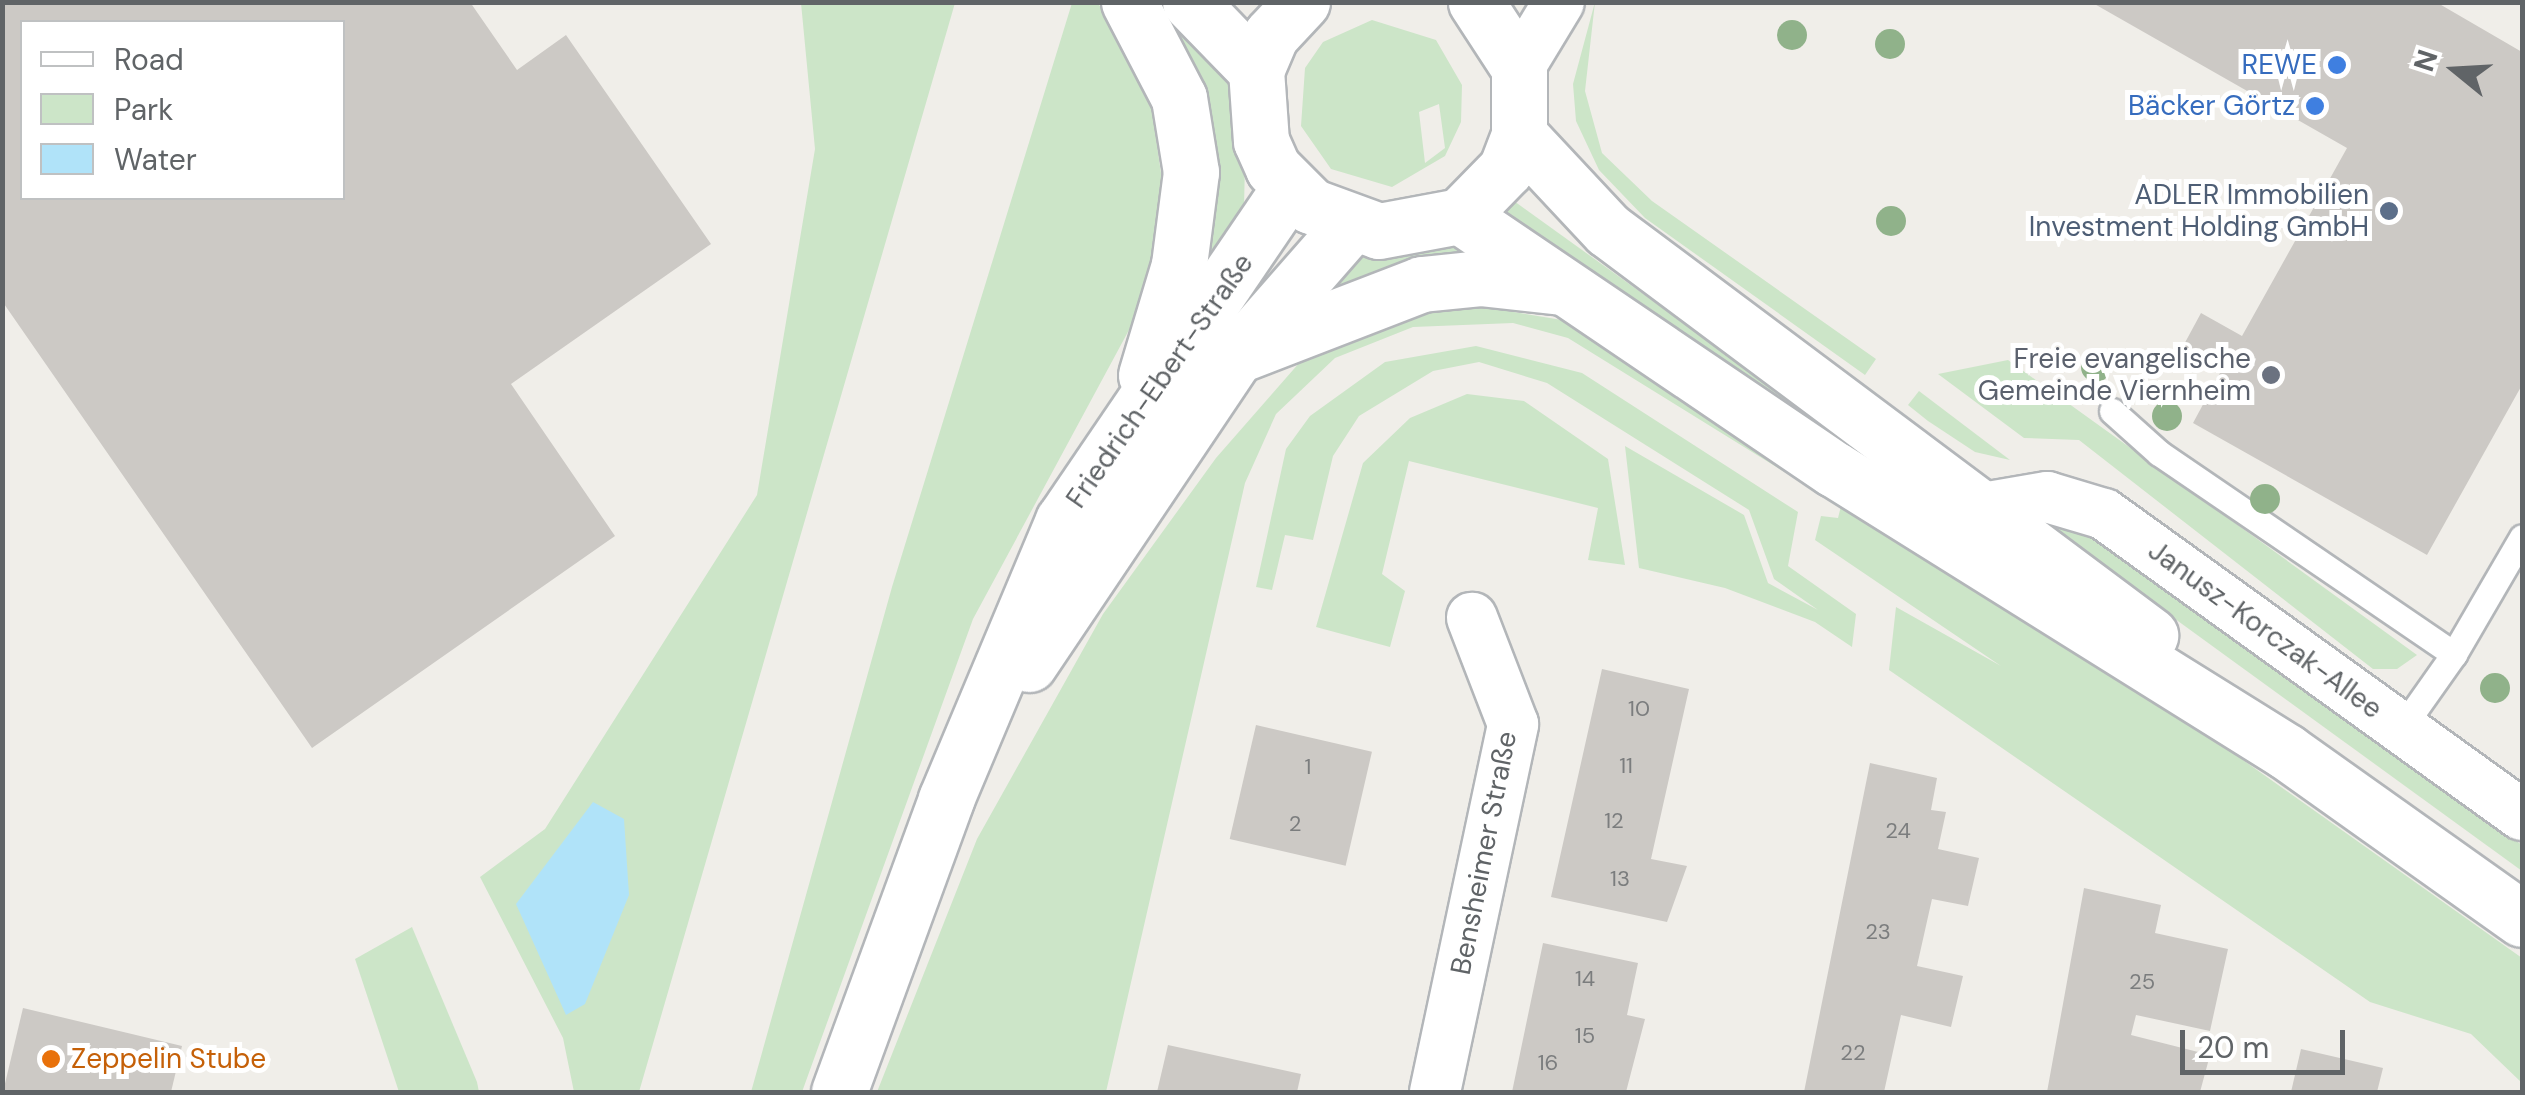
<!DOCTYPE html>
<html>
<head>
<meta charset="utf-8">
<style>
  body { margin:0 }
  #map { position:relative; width:2525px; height:1095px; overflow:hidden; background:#f0eee9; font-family:"DM Sans",sans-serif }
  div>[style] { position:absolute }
  .green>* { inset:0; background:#cce5c8 }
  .water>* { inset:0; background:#b0e3f9 }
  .building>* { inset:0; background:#ccc9c5; transform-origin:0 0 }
  .roads { filter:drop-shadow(2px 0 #b3b6b9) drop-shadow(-2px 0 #b3b6b9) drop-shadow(0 2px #b3b6b9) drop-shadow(0 -2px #b3b6b9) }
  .lane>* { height:25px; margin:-12.5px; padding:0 12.5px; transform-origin:12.5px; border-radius:12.5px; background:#fff }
  .street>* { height:50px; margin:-25px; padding:0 25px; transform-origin:25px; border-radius:25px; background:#fff }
  .secondary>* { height:55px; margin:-27.5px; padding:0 27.5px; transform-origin:27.5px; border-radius:27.5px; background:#fff }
  .trees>* { width:30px; height:30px; margin:-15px; border-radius:50%; background:#90b28a }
  .dots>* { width:28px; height:28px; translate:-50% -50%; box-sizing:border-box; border:5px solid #fff; border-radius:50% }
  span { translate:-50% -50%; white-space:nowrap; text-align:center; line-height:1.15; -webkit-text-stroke:10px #fff; paint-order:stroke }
  .number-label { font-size:22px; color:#7b7d7e }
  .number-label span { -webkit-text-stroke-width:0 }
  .shop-label { font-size:28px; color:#366cbe }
  .right { translate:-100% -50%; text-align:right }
  .service-label { font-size:28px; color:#4e5e75 }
  .worship-label { font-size:28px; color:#5b616d }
  .street-label { font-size:28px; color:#606467 }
  .food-label { font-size:28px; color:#c56008 }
  .left { translate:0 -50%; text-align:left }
  .frame { position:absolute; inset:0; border:5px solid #606467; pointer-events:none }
  .legend { position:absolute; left:20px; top:20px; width:325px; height:180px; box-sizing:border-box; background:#fff; border:2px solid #bfc1c2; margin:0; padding:12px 18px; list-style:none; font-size:30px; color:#606467 }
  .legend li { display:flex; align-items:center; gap:20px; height:50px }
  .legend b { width:50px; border:2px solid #bfc1c2 }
  .north { position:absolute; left:2405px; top:20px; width:100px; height:100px; -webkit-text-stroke:8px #fff; paint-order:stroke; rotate:288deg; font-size:28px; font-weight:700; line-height:40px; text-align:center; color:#606467 }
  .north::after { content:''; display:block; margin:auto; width:35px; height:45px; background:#606467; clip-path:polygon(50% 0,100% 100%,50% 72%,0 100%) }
  .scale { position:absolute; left:2180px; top:1030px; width:165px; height:45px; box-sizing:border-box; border:5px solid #606467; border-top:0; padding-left:12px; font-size:30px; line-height:35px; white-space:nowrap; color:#606467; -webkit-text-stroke:8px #fff; paint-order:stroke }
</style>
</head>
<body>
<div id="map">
  <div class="green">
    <i style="clip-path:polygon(1595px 2px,1585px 91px,1602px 153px,1652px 201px,1876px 359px,1865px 375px,1645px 218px,1599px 170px,1576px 121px,1573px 84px)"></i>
    <i style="clip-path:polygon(801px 3px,955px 3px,639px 1092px,574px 1092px,563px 1038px,480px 877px,545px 829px,757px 495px,815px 149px)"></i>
    <i style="clip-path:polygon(1072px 3px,1097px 3px,1108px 14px,1151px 103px,1165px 201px,1157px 252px,1136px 317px,973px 619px,802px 1092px,751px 1092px,892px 587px)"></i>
    <i style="clip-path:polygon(evenodd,1372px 20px,1436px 40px,1462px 85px,1461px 122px,1445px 156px,1392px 187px,1331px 169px,1301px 126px,1305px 68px,1323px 42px,1372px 20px,1439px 104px,1445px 148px,1425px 163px,1419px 112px,1439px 104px)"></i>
    <i style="clip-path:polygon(1173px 22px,1227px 77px,1245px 162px,1244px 208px,1206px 280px,1201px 94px)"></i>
    <i style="clip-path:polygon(1514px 201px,1828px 427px,1821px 437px,1506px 213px)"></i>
    <i style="clip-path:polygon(1435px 243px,1467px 252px,1329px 291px,1346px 261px)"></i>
    <i style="clip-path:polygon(1466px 304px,1574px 322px,1799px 467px,1791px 476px,1568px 338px,1513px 323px,1413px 327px,1335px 358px,1276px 414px,1245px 483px,1106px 1092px,877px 1092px,977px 839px,1103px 614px,1216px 458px,1300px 362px,1401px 314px)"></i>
    <i style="clip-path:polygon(1476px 346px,1582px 373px,1798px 512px,1788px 566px,1856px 614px,1852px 647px,1815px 622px,1725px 588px,1639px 568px,1625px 446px,1744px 515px,1768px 583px,1818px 610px,1774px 579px,1749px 510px,1547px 383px,1479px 362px,1433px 371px,1359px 416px,1333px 456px,1313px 540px,1285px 535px,1272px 590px,1256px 587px,1286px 449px,1310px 416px,1385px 362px)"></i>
    <i style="clip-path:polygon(2008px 360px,2260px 541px,2417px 655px,2397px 669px,2373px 669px,2079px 440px,2024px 438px,1938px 374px)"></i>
    <i style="clip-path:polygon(1919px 391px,2010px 460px,1975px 452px,1928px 421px,1908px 405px)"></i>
    <i style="clip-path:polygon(1467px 394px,1524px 401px,1608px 459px,1625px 565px,1588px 560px,1598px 508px,1409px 461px,1382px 574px,1405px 591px,1390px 647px,1316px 627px,1363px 463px,1410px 418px)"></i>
    <i style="clip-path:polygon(1843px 498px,2188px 721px,2522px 958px,2522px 1083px,2471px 1034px,2370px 1002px,1889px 670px,1896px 607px,2001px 666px,1815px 540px,1821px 516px,1838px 518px)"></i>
    <i style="clip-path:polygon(2066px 517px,2522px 845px,2522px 871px,2116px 576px,2057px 531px)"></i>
    <i style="clip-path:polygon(412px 927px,477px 1082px,479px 1092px,399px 1092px,355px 959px)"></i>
  </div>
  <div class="water">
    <i style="clip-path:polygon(593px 802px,624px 819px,629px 895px,585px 1004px,566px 1015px,516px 904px)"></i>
  </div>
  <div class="building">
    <i style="clip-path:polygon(evenodd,2px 2px,470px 2px,517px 70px,566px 35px,711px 244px,511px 384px,615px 536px,312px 748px,2px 301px,2px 2px,22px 22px,342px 22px,342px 198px,22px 198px,22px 22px)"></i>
    <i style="clip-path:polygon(2091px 2px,2436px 2px,2522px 52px,2522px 385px,2427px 555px,2193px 423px,2220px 373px,2181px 350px,2201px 313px,2242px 336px,2347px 148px)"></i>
    <i style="clip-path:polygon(1602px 669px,1689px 689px,1651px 859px,1687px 866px,1667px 922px,1551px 897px)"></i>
    <i style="left:1256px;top:725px;width:119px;height:117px;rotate:13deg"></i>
    <i style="clip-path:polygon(1870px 763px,1937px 778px,1931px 810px,1946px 812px,1938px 849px,1979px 858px,1968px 906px,1932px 899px,1917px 966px,1963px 976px,1951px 1027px,1901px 1015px,1884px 1092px,1804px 1092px)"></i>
    <i style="clip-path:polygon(2084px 888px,2161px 905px,2155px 933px,2228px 949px,2210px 1031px,2136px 1015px,2131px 1035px,2210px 1055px,2200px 1092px,2047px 1092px)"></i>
    <i style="clip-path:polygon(1543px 943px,1638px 963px,1627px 1015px,1645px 1019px,1626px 1092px,1512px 1092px)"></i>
    <i style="clip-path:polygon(23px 1008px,182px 1046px,171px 1092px,3px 1092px)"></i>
    <i style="clip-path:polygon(1168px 1045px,1301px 1074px,1297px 1092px,1157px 1092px)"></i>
    <i style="clip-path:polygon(2301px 1049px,2383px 1068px,2377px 1092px,2291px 1092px)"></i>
  </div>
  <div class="roads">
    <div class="lane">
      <i style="left:2112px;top:411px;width:63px;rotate:41.8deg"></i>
      <i style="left:2159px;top:453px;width:357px;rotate:34.3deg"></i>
      <i style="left:2454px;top:654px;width:92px;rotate:125.2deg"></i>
      <i style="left:2454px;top:654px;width:135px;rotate:-59.8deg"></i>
    </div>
    <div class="street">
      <i style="left:1519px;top:68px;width:77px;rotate:-58.8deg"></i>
      <i style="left:1989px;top:507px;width:59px;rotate:-9.8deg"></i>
      <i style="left:2047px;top:497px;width:59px;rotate:16.6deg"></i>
      <i style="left:2104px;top:514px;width:515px;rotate:35.76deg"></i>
      <i style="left:1435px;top:1092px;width:376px;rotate:-78deg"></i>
      <i style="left:1513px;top:724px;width:114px;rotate:-111.1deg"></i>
    </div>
    <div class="secondary">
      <i style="left:1129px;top:2px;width:108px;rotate:62.5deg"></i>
      <i style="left:1179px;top:98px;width:75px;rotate:80.8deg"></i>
      <i style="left:1191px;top:172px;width:94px;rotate:97.4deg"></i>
      <i style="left:1179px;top:265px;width:115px;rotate:106.7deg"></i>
      <i style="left:1190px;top:2px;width:95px;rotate:45.9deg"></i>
      <i style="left:1302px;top:2px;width:45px;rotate:133.2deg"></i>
      <i style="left:1271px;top:35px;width:38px;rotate:113deg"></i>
      <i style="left:1256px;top:70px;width:71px;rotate:86deg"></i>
      <i style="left:1261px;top:141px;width:30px;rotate:66deg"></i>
      <i style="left:1273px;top:168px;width:54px;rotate:45deg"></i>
      <i style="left:1311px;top:206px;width:72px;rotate:20.2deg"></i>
      <i style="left:1379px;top:231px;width:82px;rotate:-10.5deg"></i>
      <i style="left:1460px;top:216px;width:66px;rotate:-45.6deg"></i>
      <i style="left:1506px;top:169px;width:36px;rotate:-69deg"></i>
      <i style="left:1519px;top:135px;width:67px;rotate:-90deg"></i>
      <i style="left:1519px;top:68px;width:79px;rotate:-123.1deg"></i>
      <i style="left:1519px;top:135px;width:130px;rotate:46.9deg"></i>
      <i style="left:1608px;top:230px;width:677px;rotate:36.77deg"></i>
      <i style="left:1460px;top:216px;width:452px;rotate:34.1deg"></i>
      <i style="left:1834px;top:469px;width:534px;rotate:31.99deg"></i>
      <i style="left:2287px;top:752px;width:288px;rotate:35.4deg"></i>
      <i style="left:1243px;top:353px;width:192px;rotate:-21.1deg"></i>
      <i style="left:1422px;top:284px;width:58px;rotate:-5.9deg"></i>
      <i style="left:1480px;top:278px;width:82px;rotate:6.3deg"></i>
      <i style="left:1029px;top:664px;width:370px;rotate:-56.1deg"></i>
      <i style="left:1235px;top:357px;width:173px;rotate:-48.8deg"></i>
      <i style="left:839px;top:1092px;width:312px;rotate:-69.9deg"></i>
      <i style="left:946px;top:799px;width:302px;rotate:-67.2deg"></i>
      <i style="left:1063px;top:521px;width:402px;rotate:-55.8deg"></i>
    </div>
  </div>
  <div class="trees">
    <i style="left:1792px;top:35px"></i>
    <i style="left:1890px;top:44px"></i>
    <i style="left:1891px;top:221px"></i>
    <i style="left:2096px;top:367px"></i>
    <i style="left:2167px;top:416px"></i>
    <i style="left:2265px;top:499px"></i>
    <i style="left:2495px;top:688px"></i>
  </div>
  <div class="dots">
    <i style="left:2337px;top:65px;background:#3f7fe0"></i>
    <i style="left:2315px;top:106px;background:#3f7fe0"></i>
    <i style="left:2389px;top:211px;background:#5c6f8a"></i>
    <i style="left:2271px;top:375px;background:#6b7280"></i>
    <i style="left:51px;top:1059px;background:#e8710a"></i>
  </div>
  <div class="number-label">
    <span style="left:1639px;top:709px">10</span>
    <span style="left:1626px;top:766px">11</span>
    <span style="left:1308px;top:767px">1</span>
    <span style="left:1614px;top:821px">12</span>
    <span style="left:1295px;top:824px">2</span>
    <span style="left:1898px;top:831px">24</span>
    <span style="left:1620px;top:879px">13</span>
    <span style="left:1878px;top:932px">23</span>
    <span style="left:1585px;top:979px">14</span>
    <span style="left:2142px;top:982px">25</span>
    <span style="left:1585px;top:1036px">15</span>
    <span style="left:1853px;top:1053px">22</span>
    <span style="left:1548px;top:1063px">16</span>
  </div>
  <div class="shop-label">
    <span class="right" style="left:2317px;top:65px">REWE</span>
    <span class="right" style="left:2295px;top:106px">Bäcker Görtz</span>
  </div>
  <div class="service-label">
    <span class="right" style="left:2369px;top:211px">ADLER Immobilien<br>Investment Holding GmbH</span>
  </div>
  <div class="worship-label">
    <span class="right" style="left:2251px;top:375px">Freie evangelische<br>Gemeinde Viernheim</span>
  </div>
  <div class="street-label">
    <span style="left:1160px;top:381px;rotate:-55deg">Friedrich-Ebert-Straße</span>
    <span style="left:2265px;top:630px;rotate:36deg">Janusz-Korczak-Allee</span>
    <span style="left:1484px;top:853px;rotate:-79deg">Bensheimer Straße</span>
  </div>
  <div class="food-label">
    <span class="left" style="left:71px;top:1059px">Zeppelin Stube</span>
  </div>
  <div class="frame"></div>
  <ul class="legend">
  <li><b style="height:12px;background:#fff"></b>Road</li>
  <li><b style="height:28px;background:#cce5c8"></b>Park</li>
  <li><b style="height:28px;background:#b0e3f9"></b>Water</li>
  </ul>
  <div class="north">N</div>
  <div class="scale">20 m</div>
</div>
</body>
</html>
